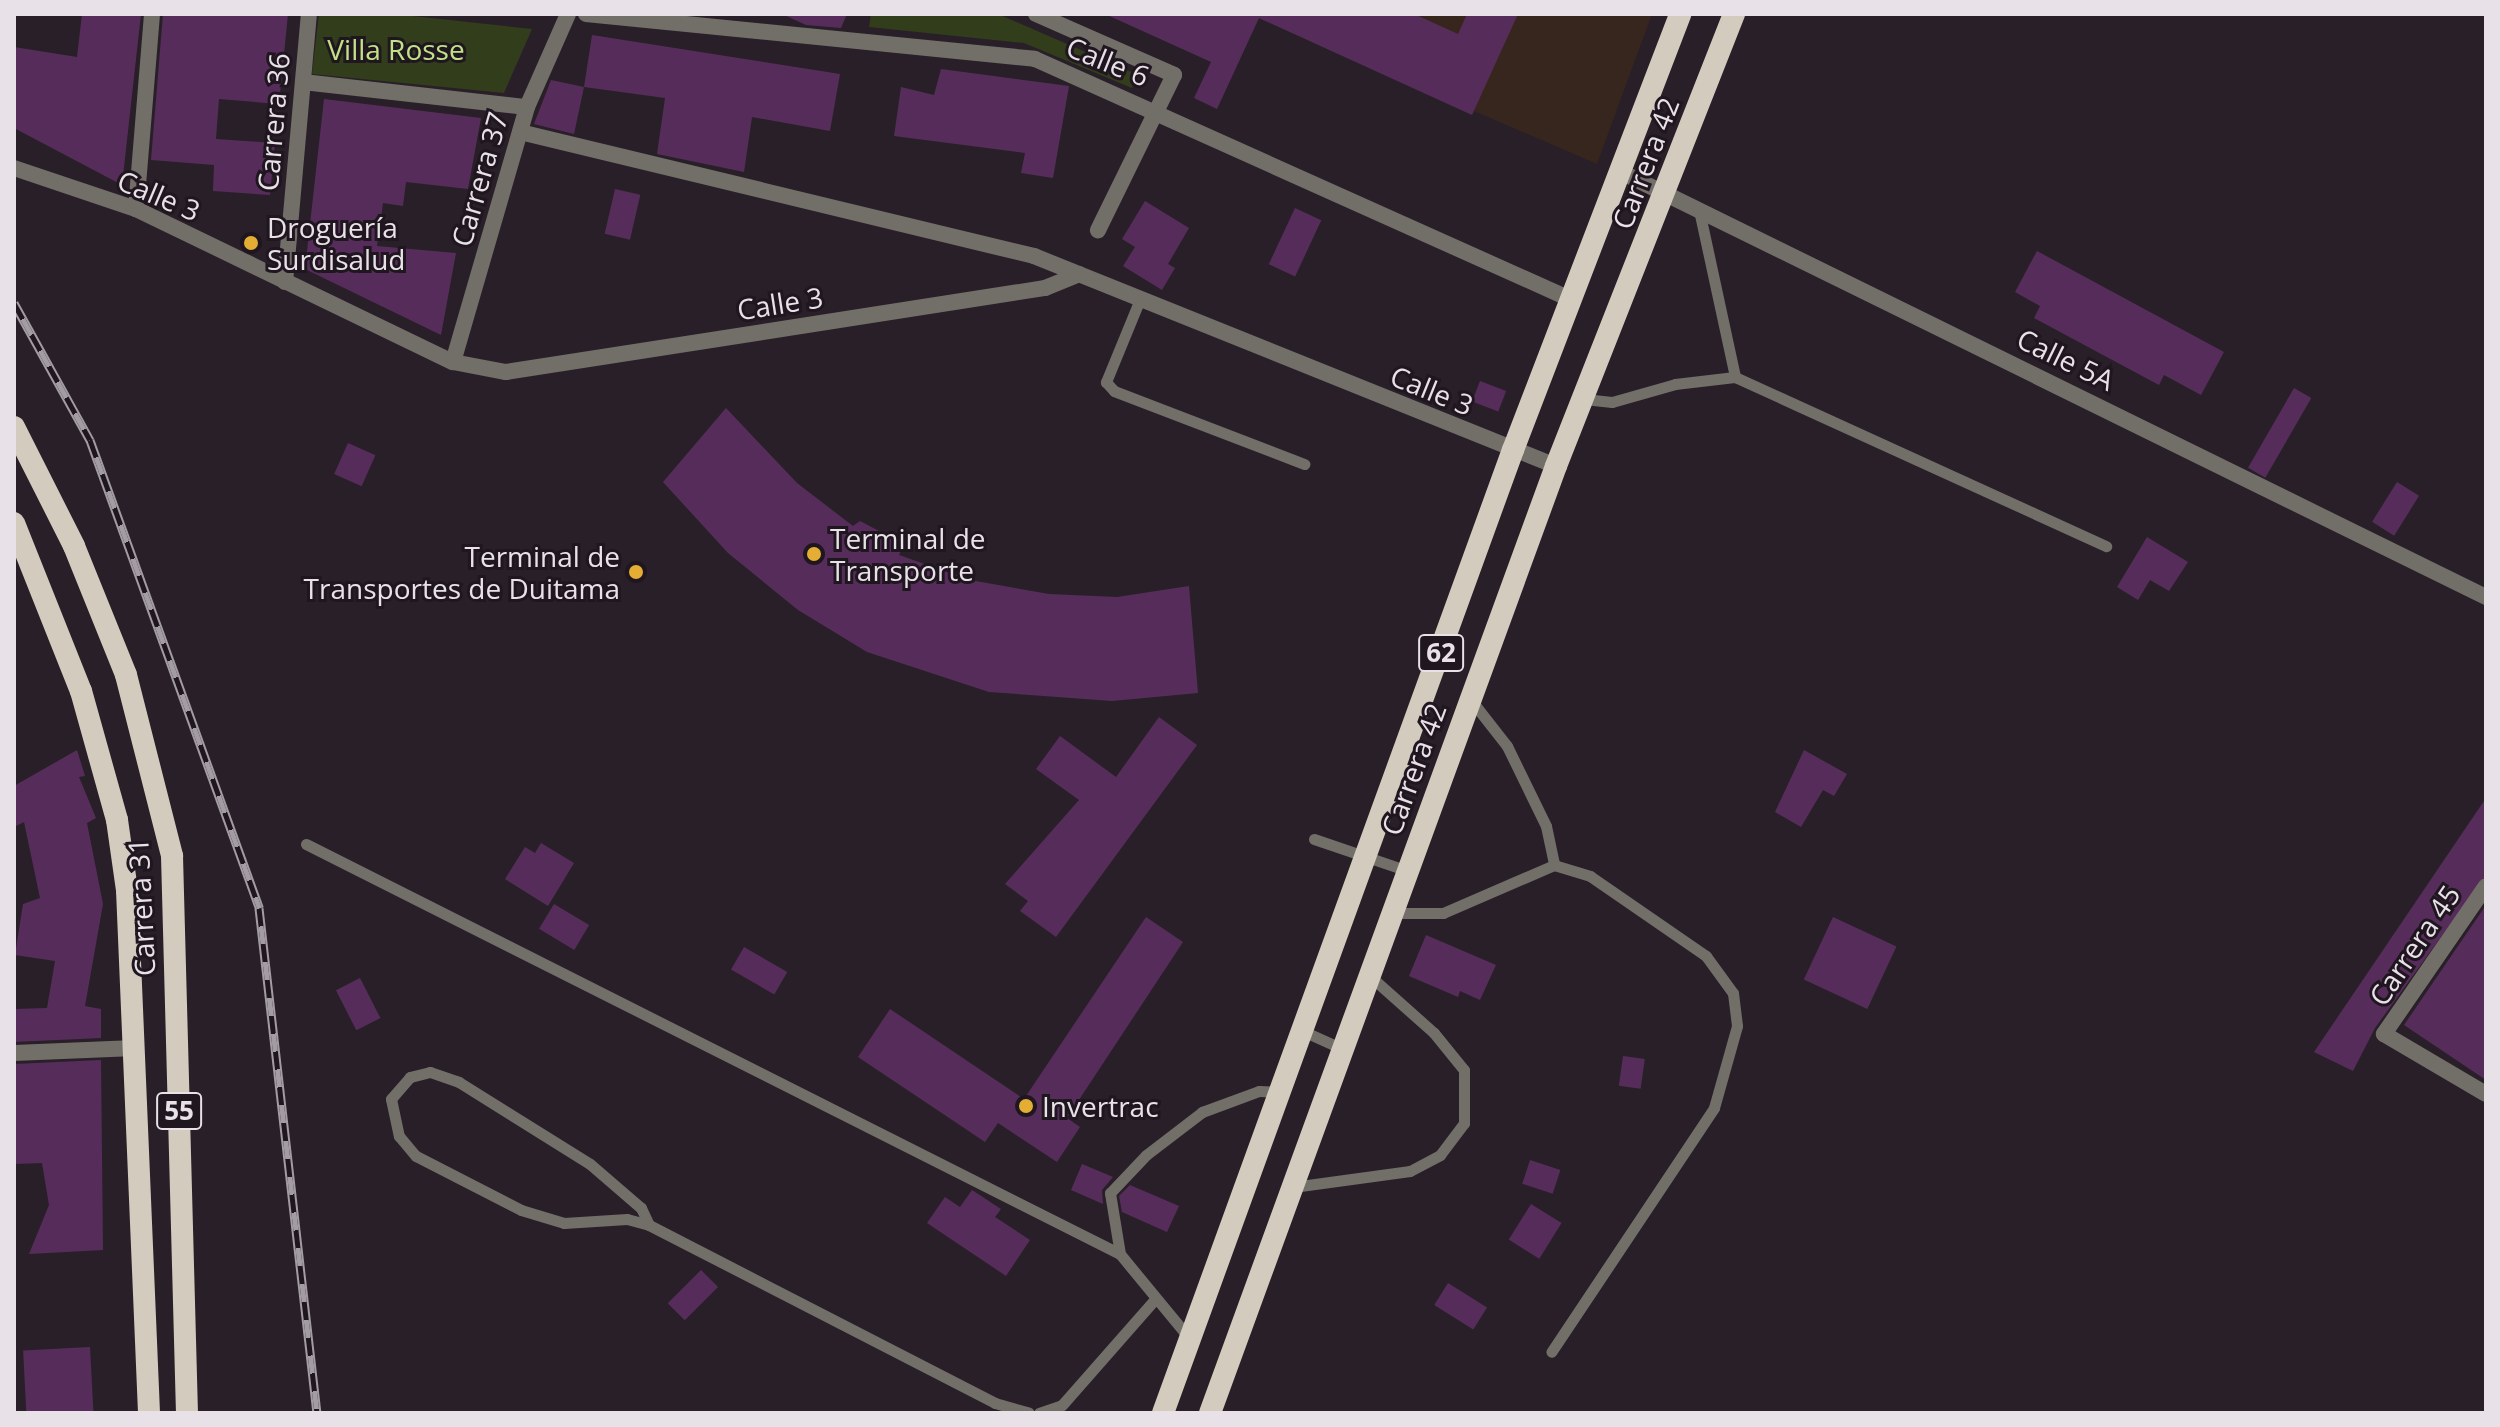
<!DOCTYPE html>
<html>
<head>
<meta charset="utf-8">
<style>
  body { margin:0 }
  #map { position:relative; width:2500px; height:1427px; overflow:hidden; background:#291f28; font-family:"Open Sans",sans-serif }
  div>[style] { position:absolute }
  .industrial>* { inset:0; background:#37261e }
  .green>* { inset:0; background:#323d1c }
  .building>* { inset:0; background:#562d5a; transform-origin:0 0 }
  .service>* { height:11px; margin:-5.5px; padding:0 5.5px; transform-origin:5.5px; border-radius:5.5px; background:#726f69 }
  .minor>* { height:16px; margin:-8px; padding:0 8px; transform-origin:8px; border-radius:8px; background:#726f69 }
  .trunk>* { height:22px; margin:-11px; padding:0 11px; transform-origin:11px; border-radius:11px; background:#d3cbbe }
  .rail>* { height:9px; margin-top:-4.5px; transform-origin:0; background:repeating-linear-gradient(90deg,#1f161f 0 18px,#a39ca3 0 36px); box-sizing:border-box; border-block:2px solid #a39ca3 }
  .dots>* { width:22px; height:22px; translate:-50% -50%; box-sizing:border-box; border:4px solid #1f161f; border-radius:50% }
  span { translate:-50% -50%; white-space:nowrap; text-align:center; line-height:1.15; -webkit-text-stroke:6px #1f161f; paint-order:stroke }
  .shield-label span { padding:2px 6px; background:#1f161f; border:2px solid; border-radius:6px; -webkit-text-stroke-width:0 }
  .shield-label { font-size:26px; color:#e8e2e8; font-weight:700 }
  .park-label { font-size:28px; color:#c1e187 }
  .street-label { font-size:28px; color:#e8e2e8 }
  .poi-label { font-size:28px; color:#e8e2e8 }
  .left { translate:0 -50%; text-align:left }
  .right { translate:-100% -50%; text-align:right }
  .frame { position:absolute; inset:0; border:16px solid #e8e2e8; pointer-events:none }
</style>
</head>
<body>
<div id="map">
  <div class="industrial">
    <i style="clip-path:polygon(1249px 14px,1652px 14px,1597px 164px)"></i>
  </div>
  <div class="green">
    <i style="clip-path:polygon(319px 14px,394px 14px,532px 29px,504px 93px,312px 74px)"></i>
    <i style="clip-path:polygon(871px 14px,998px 14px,1136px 74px,1132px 88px,1024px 43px,869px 27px)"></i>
  </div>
  <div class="building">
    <i style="clip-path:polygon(82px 14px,141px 14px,122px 185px,14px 128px,14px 47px,77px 57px)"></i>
    <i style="clip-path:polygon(163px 14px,288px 14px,279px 104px,219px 99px,216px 139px,275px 143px,270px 195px,213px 191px,214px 165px,151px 160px)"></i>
    <i style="clip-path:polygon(782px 14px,847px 14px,841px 28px,806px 25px)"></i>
    <i style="clip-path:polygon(1105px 14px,1414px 14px,1458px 34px,1467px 14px,1518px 14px,1472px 115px,1259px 18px,1217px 109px,1194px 98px,1211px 62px)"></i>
    <i style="clip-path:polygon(592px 35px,840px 74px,830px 131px,752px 117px,744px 172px,657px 154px,665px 98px,584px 87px)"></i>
    <i style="clip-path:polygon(941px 69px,1069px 86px,1053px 178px,1021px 173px,1025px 153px,894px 136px,901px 87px,934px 95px)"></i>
    <i style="clip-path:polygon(551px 80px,584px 87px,574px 134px,534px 124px)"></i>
    <i style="clip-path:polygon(324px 99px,481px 118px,468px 189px,406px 182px,403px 206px,383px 203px,377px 246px,456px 253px,441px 335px,305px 269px)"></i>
    <i style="left:615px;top:189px;width:26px;height:46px;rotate:13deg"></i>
    <i style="clip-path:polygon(1145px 201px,1189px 228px,1168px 264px,1175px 268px,1162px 290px,1123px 266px,1135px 247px,1122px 239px)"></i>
    <i style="left:1295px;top:208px;width:29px;height:62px;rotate:25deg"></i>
    <i style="clip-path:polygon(2037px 251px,2224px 352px,2201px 395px,2164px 375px,2159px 385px,2034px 318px,2040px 306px,2015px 292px)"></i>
    <i style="left:1480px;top:381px;width:28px;height:22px;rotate:21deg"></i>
    <i style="left:2294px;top:388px;width:20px;height:92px;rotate:30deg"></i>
    <i style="clip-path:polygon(726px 408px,797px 483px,853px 526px,860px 521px,904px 544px,899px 555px,970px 580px,1049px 594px,1117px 597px,1189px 586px,1198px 693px,1112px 701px,989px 692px,867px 652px,798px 610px,728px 553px,663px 482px)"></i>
    <i style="left:348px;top:443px;width:30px;height:34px;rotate:24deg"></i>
    <i style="left:2397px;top:482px;width:26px;height:47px;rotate:32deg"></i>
    <i style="clip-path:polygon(2147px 537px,2188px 562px,2169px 591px,2150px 580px,2138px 600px,2117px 587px)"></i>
    <i style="clip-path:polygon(1159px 717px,1197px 745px,1056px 937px,1020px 911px,1028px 901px,1005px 884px,1079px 800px,1036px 769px,1060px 736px,1116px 777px)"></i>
    <i style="clip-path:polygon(77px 750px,85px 776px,79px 777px,96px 818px,87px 823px,103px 904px,85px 1006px,101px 1009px,101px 1038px,14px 1042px,14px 1009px,47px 1008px,55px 961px,15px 955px,23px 904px,40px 898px,24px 822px,14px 827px,14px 786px)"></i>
    <i style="clip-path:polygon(1804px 750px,1847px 774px,1834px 796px,1823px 790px,1801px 827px,1775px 812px)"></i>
    <i style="clip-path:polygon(2486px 798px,2486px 875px,2375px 1028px,2353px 1071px,2314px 1052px)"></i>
    <i style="clip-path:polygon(541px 843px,574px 863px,548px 906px,505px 879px,525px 847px,535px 853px)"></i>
    <i style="left:554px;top:904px;width:41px;height:29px;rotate:31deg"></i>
    <i style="clip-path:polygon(2486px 905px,2486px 1080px,2404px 1025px)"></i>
    <i style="clip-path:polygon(1146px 917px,1183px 942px,1067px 1118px,1080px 1127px,1057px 1162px,998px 1123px,985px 1142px,858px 1057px,890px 1009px,1024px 1099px)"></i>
    <i style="left:1833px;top:917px;width:70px;height:69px;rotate:25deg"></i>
    <i style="clip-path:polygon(1426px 935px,1496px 965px,1480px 1000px,1460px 991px,1458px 997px,1409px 976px)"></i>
    <i style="left:744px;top:947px;width:50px;height:26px;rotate:30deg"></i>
    <i style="left:360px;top:978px;width:45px;height:27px;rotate:63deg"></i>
    <i style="left:1623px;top:1056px;width:22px;height:30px;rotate:8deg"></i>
    <i style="clip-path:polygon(101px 1060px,103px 1250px,29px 1254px,49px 1205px,42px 1163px,14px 1164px,14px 1064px)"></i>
    <i style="left:1530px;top:1160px;width:32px;height:25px;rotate:18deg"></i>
    <i style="clip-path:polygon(1082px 1164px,1113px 1177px,1102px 1190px,1103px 1204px,1071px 1190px)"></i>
    <i style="clip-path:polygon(1130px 1185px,1179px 1206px,1167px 1232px,1122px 1212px,1119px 1196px)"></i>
    <i style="clip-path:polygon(972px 1190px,1001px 1209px,995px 1217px,1030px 1240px,1006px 1276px,927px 1223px,945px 1197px,960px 1207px)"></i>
    <i style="left:1531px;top:1204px;width:36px;height:42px;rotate:32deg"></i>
    <i style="left:701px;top:1270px;width:24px;height:47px;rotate:45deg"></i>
    <i style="left:1448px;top:1283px;width:46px;height:26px;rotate:32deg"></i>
    <i style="left:90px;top:1347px;width:66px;height:67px;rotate:87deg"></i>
  </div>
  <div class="service">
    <i style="left:1699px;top:210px;width:171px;rotate:77.8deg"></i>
    <i style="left:1140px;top:299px;width:90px;rotate:112.3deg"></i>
    <i style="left:1106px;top:382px;width:12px;rotate:48deg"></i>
    <i style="left:1114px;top:391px;width:204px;rotate:21deg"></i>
    <i style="left:1584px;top:399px;width:28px;rotate:6deg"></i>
    <i style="left:1612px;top:402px;width:66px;rotate:-15.9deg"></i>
    <i style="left:1675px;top:384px;width:60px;rotate:-6.7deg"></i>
    <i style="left:1735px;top:377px;width:408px;rotate:24.5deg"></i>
    <i style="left:1471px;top:700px;width:58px;rotate:52deg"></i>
    <i style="left:1507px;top:746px;width:89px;rotate:64deg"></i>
    <i style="left:1546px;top:826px;width:40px;rotate:78deg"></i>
    <i style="left:1314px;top:839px;width:99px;rotate:18.8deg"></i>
    <i style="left:306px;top:844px;width:911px;rotate:26.73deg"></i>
    <i style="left:1393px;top:913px;width:50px"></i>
    <i style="left:1443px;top:913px;width:121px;rotate:-23.4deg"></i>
    <i style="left:1554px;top:865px;width:38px;rotate:17deg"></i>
    <i style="left:1590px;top:876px;width:141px;rotate:34.6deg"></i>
    <i style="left:1706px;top:956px;width:46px;rotate:53.9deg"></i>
    <i style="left:1733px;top:993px;width:33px;rotate:83deg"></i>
    <i style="left:1737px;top:1026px;width:85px;rotate:105.7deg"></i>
    <i style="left:1714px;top:1108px;width:293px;rotate:123.7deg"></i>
    <i style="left:1305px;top:1032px;width:42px;rotate:24.1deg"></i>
    <i style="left:1293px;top:1187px;width:118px;rotate:-7.8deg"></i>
    <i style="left:1410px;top:1171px;width:34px;rotate:-28deg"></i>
    <i style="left:1440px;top:1155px;width:40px;rotate:-53deg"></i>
    <i style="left:1464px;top:1123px;width:53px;rotate:-90deg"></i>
    <i style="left:1464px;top:1070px;width:48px;rotate:-129deg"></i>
    <i style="left:1434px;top:1033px;width:86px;rotate:-138.3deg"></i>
    <i style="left:649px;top:1225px;width:19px;rotate:-115deg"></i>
    <i style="left:641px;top:1208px;width:67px;rotate:-139.2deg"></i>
    <i style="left:590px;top:1164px;width:155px;rotate:-148deg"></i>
    <i style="left:459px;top:1082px;width:31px;rotate:-161deg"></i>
    <i style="left:430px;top:1072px;width:21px;rotate:166deg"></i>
    <i style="left:410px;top:1077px;width:29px;rotate:131deg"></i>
    <i style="left:391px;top:1099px;width:38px;rotate:78deg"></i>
    <i style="left:399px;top:1136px;width:26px;rotate:50deg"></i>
    <i style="left:416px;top:1156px;width:118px;rotate:27.2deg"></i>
    <i style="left:521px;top:1210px;width:45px;rotate:16.8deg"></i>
    <i style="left:564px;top:1223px;width:63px;rotate:-3.6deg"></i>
    <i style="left:627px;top:1219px;width:23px;rotate:15deg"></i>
    <i style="left:649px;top:1225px;width:389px;rotate:27.2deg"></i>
    <i style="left:995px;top:1403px;width:35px;rotate:16deg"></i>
    <i style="left:1190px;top:1339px;width:110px;rotate:-129.5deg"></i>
    <i style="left:1120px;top:1254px;width:62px;rotate:-99.3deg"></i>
    <i style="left:1110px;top:1193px;width:52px;rotate:-46.5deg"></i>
    <i style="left:1146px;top:1155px;width:71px;rotate:-37.5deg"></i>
    <i style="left:1202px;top:1112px;width:61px;rotate:-20.2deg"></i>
    <i style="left:1259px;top:1091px;width:23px;rotate:2deg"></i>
    <i style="left:1039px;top:1413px;width:24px;rotate:-19deg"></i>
    <i style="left:1062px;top:1405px;width:142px;rotate:-48.7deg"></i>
  </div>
  <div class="minor">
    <i style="left:586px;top:14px;width:451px;rotate:5.7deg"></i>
    <i style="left:1035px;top:59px;width:586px;rotate:24.16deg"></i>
    <i style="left:1036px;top:14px;width:151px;rotate:23.8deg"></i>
    <i style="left:1174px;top:75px;width:173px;rotate:116.1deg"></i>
    <i style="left:303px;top:82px;width:225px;rotate:6.4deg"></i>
    <i style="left:520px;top:132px;width:529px;rotate:13.56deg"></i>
    <i style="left:1034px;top:256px;width:563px;rotate:21.91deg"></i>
    <i style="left:14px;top:168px;width:129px;rotate:18.6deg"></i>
    <i style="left:136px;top:209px;width:352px;rotate:25.8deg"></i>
    <i style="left:453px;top:362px;width:54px;rotate:10.7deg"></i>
    <i style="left:506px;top:372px;width:546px;rotate:-8.86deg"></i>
    <i style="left:1045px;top:288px;width:37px;rotate:-22deg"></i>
    <i style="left:1621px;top:172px;width:964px;rotate:26.17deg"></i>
    <i style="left:136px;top:209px;width:196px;rotate:-85.3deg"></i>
    <i style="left:285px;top:282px;width:269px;rotate:-84.9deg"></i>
    <i style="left:453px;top:362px;width:266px;rotate:-73.8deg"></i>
    <i style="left:527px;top:107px;width:102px;rotate:-66.2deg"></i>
    <i style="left:2486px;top:886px;width:180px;rotate:124.6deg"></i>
    <i style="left:2384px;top:1034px;width:118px;rotate:30.5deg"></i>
    <i style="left:14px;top:1053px;width:121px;rotate:-2.4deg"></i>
  </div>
  <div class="trunk">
    <i style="left:14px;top:427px;width:133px;rotate:63.2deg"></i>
    <i style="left:74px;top:546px;width:139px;rotate:68deg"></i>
    <i style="left:126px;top:675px;width:187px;rotate:75.7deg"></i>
    <i style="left:172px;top:856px;width:557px;rotate:88.46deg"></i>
    <i style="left:14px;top:523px;width:181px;rotate:68.3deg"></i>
    <i style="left:81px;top:691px;width:134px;rotate:74.4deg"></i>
    <i style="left:117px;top:820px;width:71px;rotate:81.9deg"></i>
    <i style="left:127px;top:890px;width:523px;rotate:87.59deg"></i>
    <i style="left:1163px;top:1413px;width:1025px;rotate:-70.03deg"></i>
    <i style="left:1513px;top:450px;width:467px;rotate:-69deg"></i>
    <i style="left:1210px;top:1413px;width:1008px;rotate:-69.93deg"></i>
    <i style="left:1556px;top:466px;width:486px;rotate:-68.5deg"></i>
  </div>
  <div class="rail">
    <i style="left:14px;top:303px;width:157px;rotate:61deg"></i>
    <i style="left:90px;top:440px;width:498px;rotate:70.1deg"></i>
    <i style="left:259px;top:908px;width:508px;rotate:83.45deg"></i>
  </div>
  <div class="dots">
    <i style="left:251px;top:243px;background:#e4ae35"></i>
    <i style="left:814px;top:554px;background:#e4ae35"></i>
    <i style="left:636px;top:572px;background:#e4ae35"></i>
    <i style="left:1026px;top:1106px;background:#e4ae35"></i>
  </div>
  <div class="shield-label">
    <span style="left:1441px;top:653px">62</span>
    <span style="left:179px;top:1111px">55</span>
  </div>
  <div class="park-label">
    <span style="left:396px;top:49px">Villa Rosse</span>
  </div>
  <div class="street-label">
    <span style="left:1108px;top:61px;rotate:22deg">Calle 6</span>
    <span style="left:273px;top:122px;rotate:-85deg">Carrera 36</span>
    <span style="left:1645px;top:163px;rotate:-69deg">Carrera 42</span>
    <span style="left:479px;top:179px;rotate:-74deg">Carrera 37</span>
    <span style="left:159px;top:195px;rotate:23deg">Calle 3</span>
    <span style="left:780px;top:303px;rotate:-9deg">Calle 3</span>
    <span style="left:2066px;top:359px;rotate:26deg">Calle 5A</span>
    <span style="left:1432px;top:390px;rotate:22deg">Calle 3</span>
    <span style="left:1413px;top:769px;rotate:-70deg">Carrera 42</span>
    <span style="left:141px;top:907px;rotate:-93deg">Carrera 31</span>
    <span style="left:2414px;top:945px;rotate:-56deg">Carrera 45</span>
  </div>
  <div class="poi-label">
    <span class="left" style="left:267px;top:243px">Droguería<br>Surdisalud</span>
    <span class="left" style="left:830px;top:554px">Terminal de<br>Transporte</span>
    <span class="right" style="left:620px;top:572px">Terminal de<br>Transportes de Duitama</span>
    <span class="left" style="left:1042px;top:1106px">Invertrac</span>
  </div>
  <div class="frame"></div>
</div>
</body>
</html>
